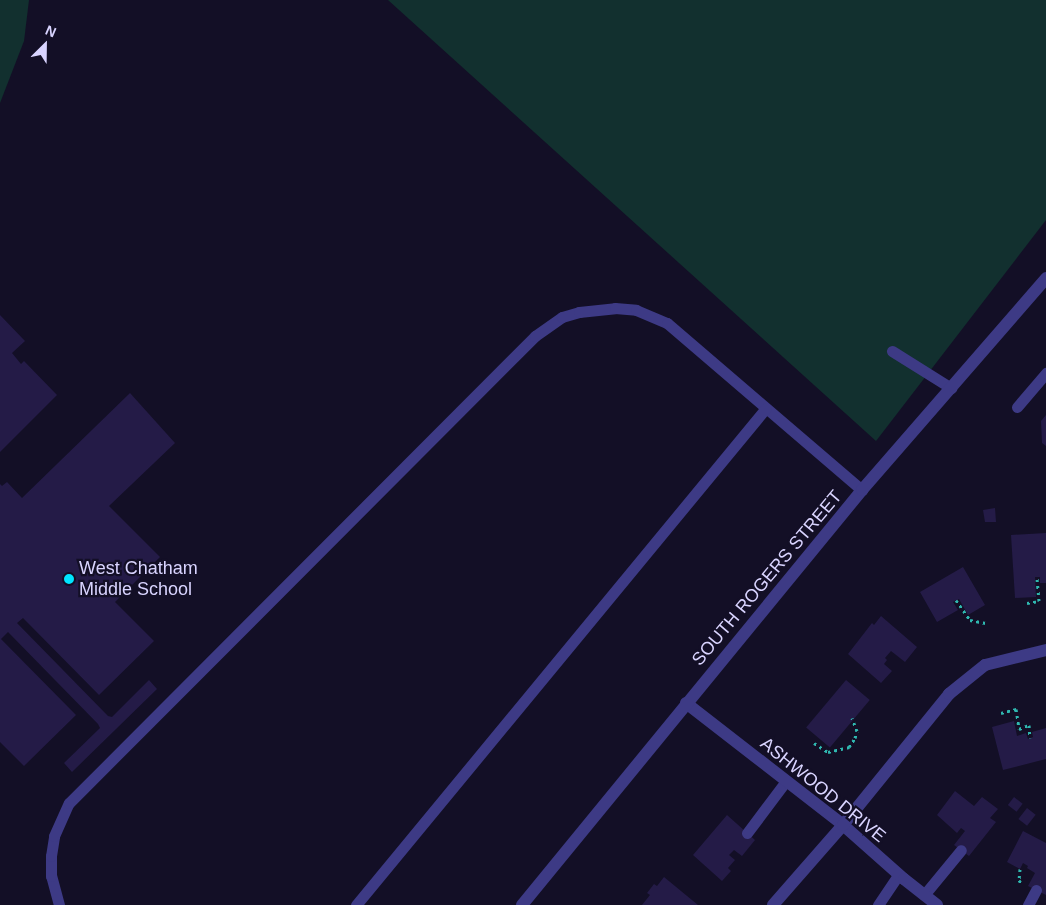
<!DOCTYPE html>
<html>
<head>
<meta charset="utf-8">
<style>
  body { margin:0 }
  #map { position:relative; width:1046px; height:905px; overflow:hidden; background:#130f26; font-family:Arial,sans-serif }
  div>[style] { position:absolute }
  .green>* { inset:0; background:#12302f }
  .building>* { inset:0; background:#241b47; transform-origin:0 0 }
  .path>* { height:3px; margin-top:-1.5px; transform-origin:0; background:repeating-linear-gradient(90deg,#2fb8b0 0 2.5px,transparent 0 6.5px) }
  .service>* { height:11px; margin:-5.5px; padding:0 5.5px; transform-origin:5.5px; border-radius:5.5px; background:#3d3a85 }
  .minor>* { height:12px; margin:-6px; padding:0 6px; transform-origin:6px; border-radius:6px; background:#3d3a85 }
  .tertiary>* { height:12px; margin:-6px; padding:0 6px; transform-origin:6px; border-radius:6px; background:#3d3a85 }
  .dots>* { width:14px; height:14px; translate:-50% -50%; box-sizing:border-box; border:2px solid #130f26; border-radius:50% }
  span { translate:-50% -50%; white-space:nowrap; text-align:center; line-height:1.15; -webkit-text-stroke:4.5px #130f26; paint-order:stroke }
  .poi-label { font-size:18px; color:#d9d4ff }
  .left { translate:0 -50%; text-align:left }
  .street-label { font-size:18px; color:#d9d4ff }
  .north { position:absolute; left:20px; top:20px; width:50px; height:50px; -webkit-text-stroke:4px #130f26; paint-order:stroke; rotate:23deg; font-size:14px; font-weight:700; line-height:20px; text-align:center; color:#d9d4ff }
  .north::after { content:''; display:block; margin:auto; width:18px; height:22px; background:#d9d4ff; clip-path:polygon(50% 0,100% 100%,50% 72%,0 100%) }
</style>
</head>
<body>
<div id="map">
  <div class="green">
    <i style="clip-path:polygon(0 0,29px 0,24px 41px,0 103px)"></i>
    <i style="clip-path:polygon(388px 0,1046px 0,1046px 220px,876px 441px)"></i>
  </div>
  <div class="building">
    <i style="clip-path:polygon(0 315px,25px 341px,12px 353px,21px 364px,24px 361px,57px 395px,0 452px)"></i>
    <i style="clip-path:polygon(130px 393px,175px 443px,109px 506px,160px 557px,115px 602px,154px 641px,99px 695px,23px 618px,17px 623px,108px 716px,112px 717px,149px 680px,157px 689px,72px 772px,64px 763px,100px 728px,98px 724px,8px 632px,1px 639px,76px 715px,24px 766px,0 742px,0 484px,2px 486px,7px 482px,22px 498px)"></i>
    <i style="clip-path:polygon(1046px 415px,1046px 446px,1042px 443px,1041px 421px)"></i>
    <i style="clip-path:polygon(995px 508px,996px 522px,985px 522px,983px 510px)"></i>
    <i style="clip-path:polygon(1046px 533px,1046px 583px,1040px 583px,1040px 577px,1035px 577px,1036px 597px,1015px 598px,1011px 535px)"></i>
    <i style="clip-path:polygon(963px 567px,985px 605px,968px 615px,959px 599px,953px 602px,958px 610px,937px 622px,920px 592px)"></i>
    <i style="clip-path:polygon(881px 616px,917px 647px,905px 662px,891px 651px,885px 658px,887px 660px,884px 664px,892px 671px,881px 683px,848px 654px,872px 623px,874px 625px)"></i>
    <i style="left:846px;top:680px;width:31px;height:62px;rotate:40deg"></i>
    <i style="clip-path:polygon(1014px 721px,1017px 736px,1026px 733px,1028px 739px,1033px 737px,1032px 732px,1046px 728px,1046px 759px,1003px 770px,992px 727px)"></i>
    <i style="clip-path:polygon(955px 791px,974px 806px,982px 797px,998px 809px,990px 818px,996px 822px,969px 856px,954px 845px,965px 831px,961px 828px,957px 833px,937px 815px)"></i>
    <i style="left:1014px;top:797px;width:11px;height:10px;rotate:38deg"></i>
    <i style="left:1027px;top:808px;width:11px;height:14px;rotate:38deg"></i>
    <i style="clip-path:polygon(727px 815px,755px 840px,742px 856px,734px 850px,729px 855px,735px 860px,728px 868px,731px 871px,722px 881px,693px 855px)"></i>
    <i style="clip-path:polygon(1023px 831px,1046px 843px,1046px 895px,1028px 886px,1035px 873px,1027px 868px,1028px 866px,1023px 863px,1020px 869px,1007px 862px)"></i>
    <i style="clip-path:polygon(664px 877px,698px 905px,642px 905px,650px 895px,647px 893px,654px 884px,657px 886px)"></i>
  </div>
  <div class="path">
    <i style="left:956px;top:600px;width:24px;rotate:55deg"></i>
    <i style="left:970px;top:620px;width:16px;rotate:11deg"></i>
    <i style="left:1027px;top:603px;width:12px;rotate:-9deg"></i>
    <i style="left:1039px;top:601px;width:24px;rotate:-95deg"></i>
    <i style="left:1001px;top:713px;width:16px;rotate:-15deg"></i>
    <i style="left:1016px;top:709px;width:20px;rotate:81deg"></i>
    <i style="left:1019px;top:729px;width:11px;rotate:-22deg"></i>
    <i style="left:1029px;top:725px;width:13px;rotate:86deg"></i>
    <i style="left:814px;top:743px;width:17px;rotate:33deg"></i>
    <i style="left:828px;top:752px;width:22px;rotate:-13deg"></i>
    <i style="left:849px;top:747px;width:11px;rotate:-56deg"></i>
    <i style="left:855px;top:738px;width:7px;rotate:-74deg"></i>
    <i style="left:857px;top:731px;width:14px;rotate:-111deg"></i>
    <i style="left:1020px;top:869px;width:11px;rotate:95deg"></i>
    <i style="left:1019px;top:880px;width:4px;rotate:56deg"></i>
  </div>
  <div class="service">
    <i style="left:892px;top:351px;width:70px;rotate:32.1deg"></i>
    <i style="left:1017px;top:407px;width:45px;rotate:-49.5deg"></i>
    <i style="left:747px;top:833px;width:65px;rotate:-53.1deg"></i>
    <i style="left:924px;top:895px;width:58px;rotate:-50.6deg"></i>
    <i style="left:59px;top:905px;width:30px;rotate:-105deg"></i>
    <i style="left:51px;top:876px;width:20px;rotate:-90deg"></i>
    <i style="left:51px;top:856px;width:20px;rotate:-81deg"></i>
    <i style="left:54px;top:836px;width:36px;rotate:-66deg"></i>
    <i style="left:69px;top:803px;width:660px;rotate:-45.06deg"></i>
    <i style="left:535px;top:336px;width:33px;rotate:-35deg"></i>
    <i style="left:562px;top:317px;width:18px;rotate:-16deg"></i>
    <i style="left:579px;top:312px;width:36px;rotate:-6deg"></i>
    <i style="left:615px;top:308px;width:21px;rotate:5deg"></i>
    <i style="left:636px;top:310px;width:34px;rotate:23deg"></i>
    <i style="left:667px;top:323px;width:257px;rotate:40.6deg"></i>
    <i style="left:356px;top:905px;width:644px;rotate:-50.48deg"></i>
    <i style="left:878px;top:905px;width:36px;rotate:-56deg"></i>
    <i style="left:1028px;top:905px;width:17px;rotate:-62deg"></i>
  </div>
  <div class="minor">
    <i style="left:686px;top:703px;width:199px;rotate:37.8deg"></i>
    <i style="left:843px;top:825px;width:81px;rotate:41.5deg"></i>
    <i style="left:904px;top:879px;width:42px;rotate:38.2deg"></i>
    <i style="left:773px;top:905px;width:106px;rotate:-48.8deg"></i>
    <i style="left:843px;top:825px;width:169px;rotate:-51deg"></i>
    <i style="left:949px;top:694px;width:46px;rotate:-38.9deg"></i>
    <i style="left:985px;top:665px;width:63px;rotate:-13.8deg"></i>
  </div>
  <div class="tertiary">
    <i style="left:522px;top:905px;width:536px;rotate:-50.67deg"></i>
    <i style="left:862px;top:490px;width:281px;rotate:-49deg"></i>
  </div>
  <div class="dots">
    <i style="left:69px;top:579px;background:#00e5ff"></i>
  </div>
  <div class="poi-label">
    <span class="left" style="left:79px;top:579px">West Chatham<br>Middle School</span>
  </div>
  <div class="street-label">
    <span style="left:767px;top:578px;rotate:-50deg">SOUTH ROGERS STREET</span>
    <span style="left:823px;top:790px;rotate:39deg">ASHWOOD DRIVE</span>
  </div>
  <div class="north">N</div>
</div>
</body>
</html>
